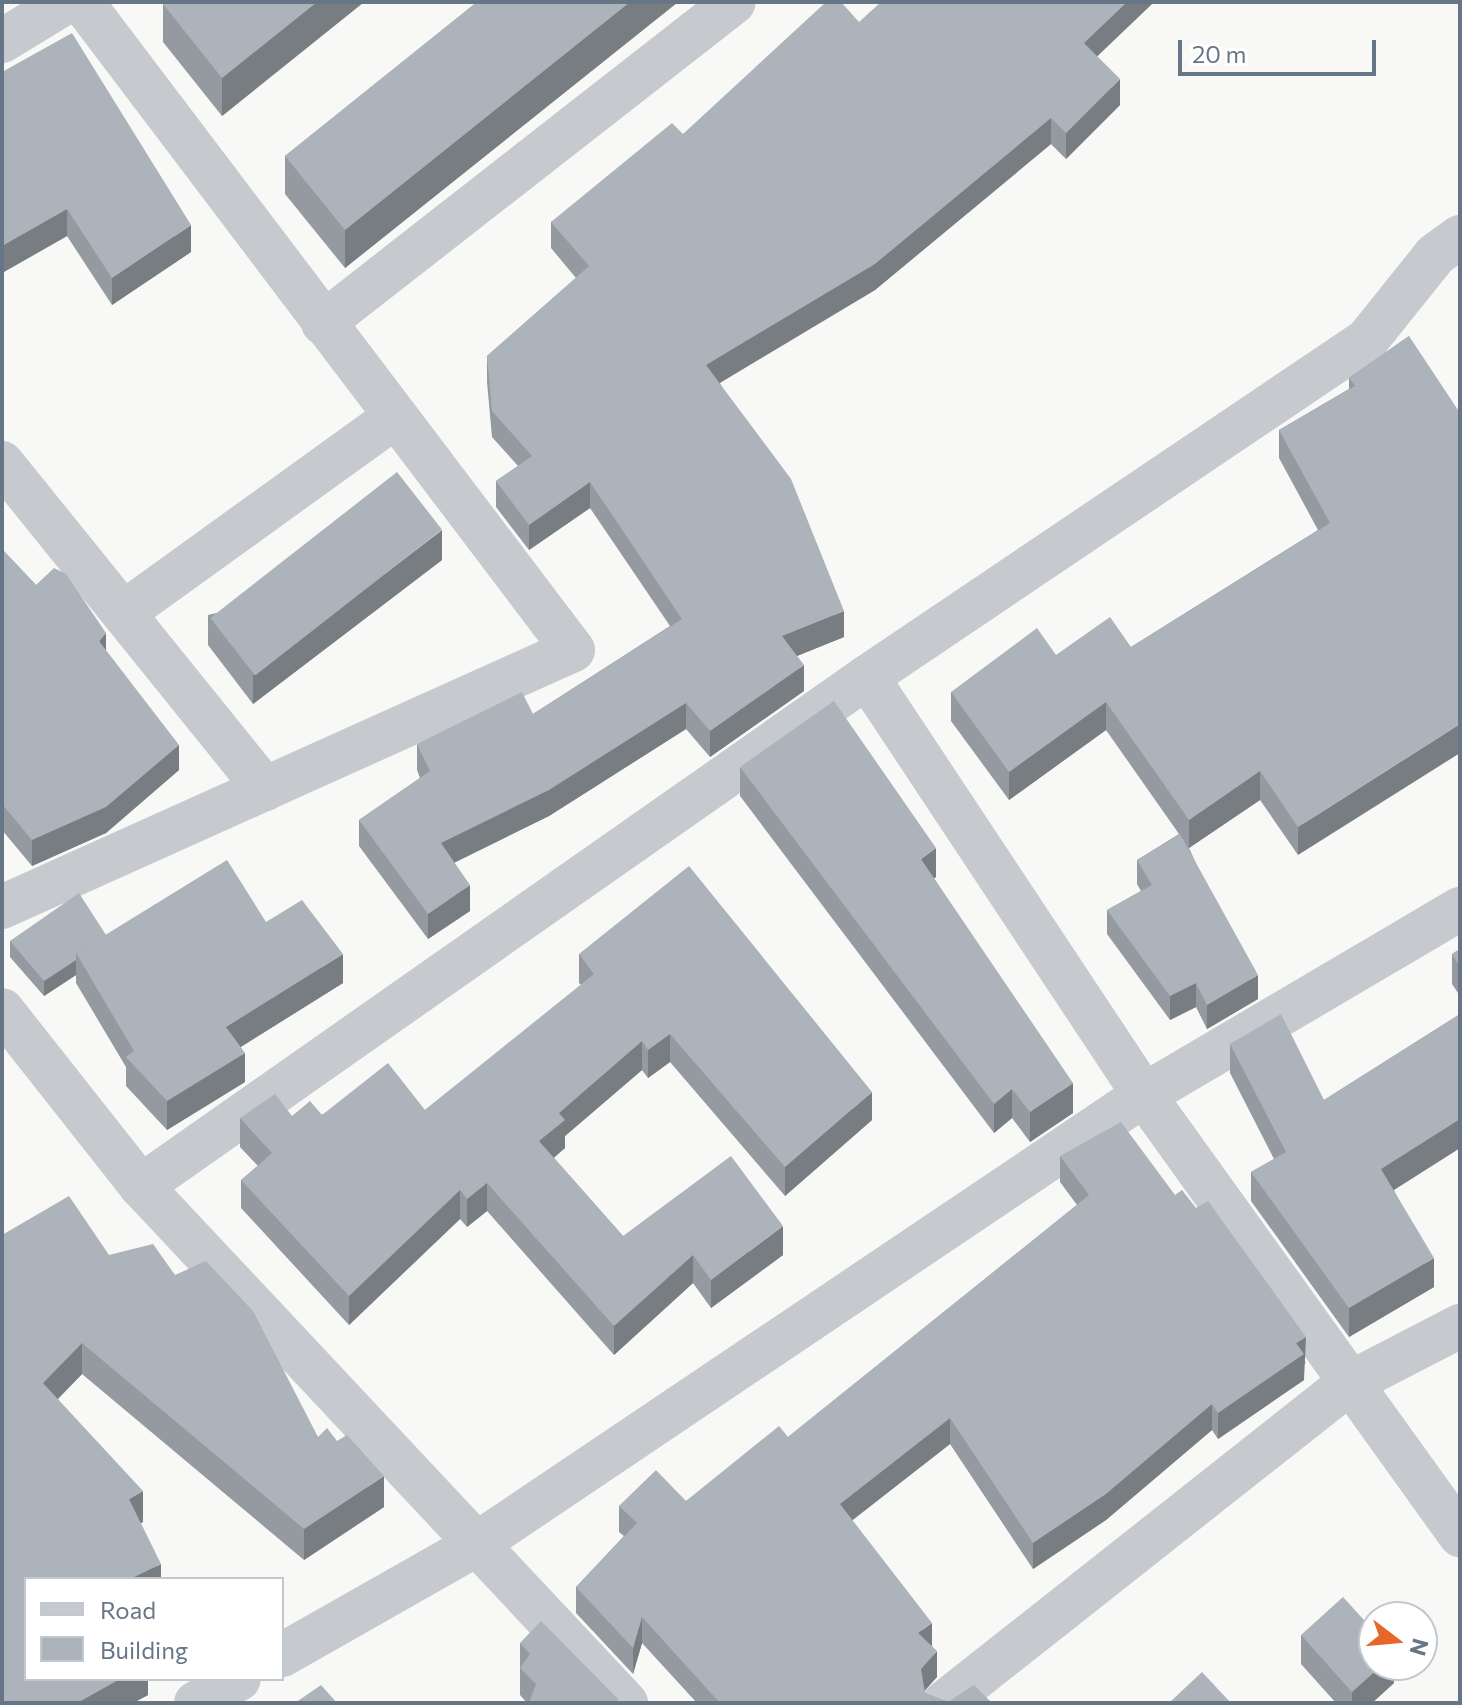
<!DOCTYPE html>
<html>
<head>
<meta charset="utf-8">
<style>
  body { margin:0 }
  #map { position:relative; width:1462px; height:1705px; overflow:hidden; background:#f8f9f6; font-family:Commissioner,sans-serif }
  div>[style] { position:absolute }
  .street>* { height:44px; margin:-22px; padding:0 22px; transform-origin:22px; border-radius:22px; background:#c6c9cd }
  .wall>* { inset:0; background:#949aa0 }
  .shaded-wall>* { inset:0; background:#787d82 }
  .building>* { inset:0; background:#acb3ba; transform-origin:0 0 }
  span { translate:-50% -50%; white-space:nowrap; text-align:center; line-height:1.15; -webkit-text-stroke:8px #fff; paint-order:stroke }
  .frame { position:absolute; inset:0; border:4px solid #677687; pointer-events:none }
  .legend { position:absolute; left:24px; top:1577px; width:260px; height:104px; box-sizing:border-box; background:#fff; border:2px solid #c2c8cf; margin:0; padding:10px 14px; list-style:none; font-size:24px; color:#677687 }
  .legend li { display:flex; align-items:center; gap:16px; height:40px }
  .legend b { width:40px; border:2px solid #c2c8cf }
  .north { position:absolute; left:1358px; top:1601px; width:80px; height:80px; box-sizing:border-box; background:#fff; border:2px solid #c2c8cf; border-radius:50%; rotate:106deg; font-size:22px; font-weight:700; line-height:32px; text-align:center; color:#677687 }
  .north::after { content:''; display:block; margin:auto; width:28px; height:36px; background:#e66729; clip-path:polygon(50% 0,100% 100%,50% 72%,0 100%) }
  .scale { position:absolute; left:1178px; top:40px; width:198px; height:36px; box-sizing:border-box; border:4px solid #677687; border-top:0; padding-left:10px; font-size:24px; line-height:28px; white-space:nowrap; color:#677687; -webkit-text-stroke:6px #fff; paint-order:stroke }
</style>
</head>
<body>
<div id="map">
  <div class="street">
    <i style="left:2px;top:41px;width:75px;rotate:-31.4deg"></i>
    <i style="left:323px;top:323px;width:521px;rotate:-37.99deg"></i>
    <i style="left:2px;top:463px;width:419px;rotate:51.1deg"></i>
    <i style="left:123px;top:613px;width:335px;rotate:-35.8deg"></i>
    <i style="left:867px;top:677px;width:501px;rotate:56.47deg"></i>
    <i style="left:1144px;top:1095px;width:542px;rotate:54.31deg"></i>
    <i style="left:2px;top:907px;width:626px;rotate:-24.23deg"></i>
    <i style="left:573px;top:650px;width:813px;rotate:-127.15deg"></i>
    <i style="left:2px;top:1010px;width:224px;rotate:51.7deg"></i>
    <i style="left:141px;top:1186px;width:709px;rotate:46.83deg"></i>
    <i style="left:141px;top:1186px;width:887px;rotate:-35.03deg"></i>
    <i style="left:867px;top:677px;width:603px;rotate:-33.98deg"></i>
    <i style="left:1367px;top:340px;width:109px;rotate:-51.3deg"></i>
    <i style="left:1435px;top:255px;width:31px;rotate:-36deg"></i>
    <i style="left:282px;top:1655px;width:219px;rotate:-29.6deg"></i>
    <i style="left:472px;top:1547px;width:810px;rotate:-33.93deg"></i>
    <i style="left:1144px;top:1095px;width:367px;rotate:-30.5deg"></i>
    <i style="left:196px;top:1703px;width:49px;rotate:-29.2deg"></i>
    <i style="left:944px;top:1703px;width:515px;rotate:-38.29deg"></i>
    <i style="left:1348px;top:1384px;width:126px;rotate:-27.4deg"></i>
  </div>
  <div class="wall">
    <i style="clip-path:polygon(165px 2px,364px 2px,222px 116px,163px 42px,163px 4px)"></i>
    <i style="clip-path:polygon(477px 2px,678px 2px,345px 268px,285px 194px,285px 156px)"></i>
    <i style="clip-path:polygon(1154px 2px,1097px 56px,1120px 105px,1066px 159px,1051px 144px,875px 290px,720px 383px,844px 637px,797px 656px,804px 691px,710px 757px,686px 729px,549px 816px,454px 863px,470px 911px,428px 939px,359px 846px,359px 820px,420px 778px,417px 770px,417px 744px,533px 714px,670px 626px,590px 508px,529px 550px,496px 507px,496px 481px,518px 466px,492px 437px,487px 382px,487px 356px,576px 278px,551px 248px,551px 222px,683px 134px,859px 22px)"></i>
    <i style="clip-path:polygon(2px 72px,191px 252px,112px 305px,67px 236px,2px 273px)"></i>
    <i style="clip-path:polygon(1409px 336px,1298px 855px,1260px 800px,1189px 848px,1258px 999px,1207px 1029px,1196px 1007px,1170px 1020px,1107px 934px,1107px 910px,1141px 891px,1137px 884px,1137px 860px,1179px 834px,1106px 730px,1009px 800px,951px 721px,951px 692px,1056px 655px,1131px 647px,1318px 530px,1279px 458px,1279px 430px,1349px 389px,1349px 378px)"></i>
    <i style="clip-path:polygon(2px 549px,36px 585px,106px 651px,179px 770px,106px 833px,32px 866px,2px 830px)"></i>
    <i style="clip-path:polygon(442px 560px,253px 704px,208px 645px,208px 615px)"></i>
    <i style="clip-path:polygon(740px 767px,936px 877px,934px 878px,1073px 1113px,1030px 1142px,1012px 1118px,994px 1133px,740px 796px)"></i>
    <i style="clip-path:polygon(266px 922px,343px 983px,241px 1047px,245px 1082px,167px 1130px,126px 1086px,126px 1067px,76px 983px,76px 975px,44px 996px,10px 957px,10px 941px,106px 935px)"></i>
    <i style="clip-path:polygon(1460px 949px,1460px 996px,1452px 984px,1452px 954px)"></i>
    <i style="clip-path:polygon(579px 954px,872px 1120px,785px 1196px,670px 1062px,648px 1078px,642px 1070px,565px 1136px,565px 1148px,554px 1158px,623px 1236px,783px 1255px,711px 1308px,693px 1283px,614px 1355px,487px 1211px,467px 1227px,460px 1219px,349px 1325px,241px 1208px,241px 1180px,258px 1166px,240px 1147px,240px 1118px,425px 1110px,581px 985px,579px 983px)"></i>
    <i style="clip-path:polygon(1460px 1014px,1460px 1148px,1394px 1190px,1434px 1287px,1349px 1337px,1251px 1201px,1251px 1172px,1274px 1159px,1230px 1073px,1230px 1044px,1324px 1100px)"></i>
    <i style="clip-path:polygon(1060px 1156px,1175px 1195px,1306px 1363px,1304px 1364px,1304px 1380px,1218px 1439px,1212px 1430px,1106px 1520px,1033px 1569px,950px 1444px,852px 1520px,932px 1646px,937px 1677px,924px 1690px,925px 1693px,948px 1702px,992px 1703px,697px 1703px,642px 1643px,633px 1674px,576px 1613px,576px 1587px,624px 1536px,619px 1532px,619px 1506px,686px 1501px,788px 1437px,1077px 1205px,1060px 1182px)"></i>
    <i style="clip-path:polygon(2px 1235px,109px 1255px,175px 1275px,318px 1437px,384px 1507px,304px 1560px,82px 1374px,58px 1399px,143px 1522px,140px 1523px,161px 1579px,26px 1579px,148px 1679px,148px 1695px,133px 1703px,2px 1703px)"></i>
    <i style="clip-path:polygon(1301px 1635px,1394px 1665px,1394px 1683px,1372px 1703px,1336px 1703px,1301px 1664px)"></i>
    <i style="clip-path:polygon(520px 1643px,618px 1703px,527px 1703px,520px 1695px)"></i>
  </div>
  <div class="shaded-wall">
    <i style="clip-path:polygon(317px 2px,364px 2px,222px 116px,222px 78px)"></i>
    <i style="clip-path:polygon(630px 2px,678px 2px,345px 268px,345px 230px)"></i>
    <i style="clip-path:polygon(1127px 2px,1154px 2px,1084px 69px,1084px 43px)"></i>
    <i style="clip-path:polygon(1120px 79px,1120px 105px,1066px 159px,1066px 133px)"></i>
    <i style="clip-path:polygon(1051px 118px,1051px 144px,875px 290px,706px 391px,706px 365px)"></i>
    <i style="clip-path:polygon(67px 209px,67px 236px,2px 273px,2px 246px)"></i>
    <i style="clip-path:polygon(191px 225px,191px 252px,112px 305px,112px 278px)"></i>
    <i style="clip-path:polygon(590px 482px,590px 508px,529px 550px,529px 525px)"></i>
    <i style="clip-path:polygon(442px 530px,442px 560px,253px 704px,253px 675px)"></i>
    <i style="clip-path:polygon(844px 611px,844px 637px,782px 662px,782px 636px)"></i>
    <i style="clip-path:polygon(106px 633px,106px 659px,99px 641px)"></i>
    <i style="clip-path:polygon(804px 665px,804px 691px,710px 757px,710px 731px)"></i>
    <i style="clip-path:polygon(1106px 702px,1106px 730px,1009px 800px,1009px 772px)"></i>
    <i style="clip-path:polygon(686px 703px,686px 729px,549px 816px,441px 869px,441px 843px)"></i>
    <i style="clip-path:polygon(1460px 724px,1460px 753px,1298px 855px,1298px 827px)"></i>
    <i style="clip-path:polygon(179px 745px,179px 770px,106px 833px,32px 866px,32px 840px)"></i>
    <i style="clip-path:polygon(1260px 771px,1260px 800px,1189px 848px,1189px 820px)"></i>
    <i style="clip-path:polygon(936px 848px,936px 877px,921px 888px,921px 859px)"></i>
    <i style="clip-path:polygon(470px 885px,470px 911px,428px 939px,428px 914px)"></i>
    <i style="clip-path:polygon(343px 954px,343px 983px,226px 1056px,226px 1027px)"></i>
    <i style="clip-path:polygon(76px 960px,76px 975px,44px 996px,44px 981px)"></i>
    <i style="clip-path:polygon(1258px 975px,1258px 999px,1207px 1029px,1207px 1005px)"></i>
    <i style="clip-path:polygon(1196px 983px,1196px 1007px,1170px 1020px,1170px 996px)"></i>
    <i style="clip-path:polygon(670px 1034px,670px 1062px,648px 1078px,648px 1050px)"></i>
    <i style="clip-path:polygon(642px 1041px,642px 1070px,565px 1136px,565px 1148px,539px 1169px,539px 1141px,559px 1113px)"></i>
    <i style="clip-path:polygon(245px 1053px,245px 1082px,167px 1130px,167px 1101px)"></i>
    <i style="clip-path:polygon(1073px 1083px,1073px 1113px,1030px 1142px,1030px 1112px)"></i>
    <i style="clip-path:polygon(1012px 1089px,1012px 1118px,994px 1133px,994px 1104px)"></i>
    <i style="clip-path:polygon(872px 1092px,872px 1120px,785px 1196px,785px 1167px)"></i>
    <i style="clip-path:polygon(1460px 1119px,1460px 1148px,1381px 1198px,1381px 1169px)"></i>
    <i style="clip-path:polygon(487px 1183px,487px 1211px,467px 1227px,467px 1199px)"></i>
    <i style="clip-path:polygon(460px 1190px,460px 1219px,349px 1325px,349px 1296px)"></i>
    <i style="clip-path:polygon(783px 1226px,783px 1255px,711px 1308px,711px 1280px)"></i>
    <i style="clip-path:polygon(693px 1255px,693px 1283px,614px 1355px,614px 1326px)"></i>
    <i style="clip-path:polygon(1434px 1258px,1434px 1287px,1349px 1337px,1349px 1308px)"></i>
    <i style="clip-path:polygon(1306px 1337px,1304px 1380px,1218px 1439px,1218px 1413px,1296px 1343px)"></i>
    <i style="clip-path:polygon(82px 1343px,82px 1374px,43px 1414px,43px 1383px)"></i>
    <i style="clip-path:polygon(1212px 1404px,1212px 1430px,1106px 1520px,1033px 1569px,1033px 1543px)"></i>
    <i style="clip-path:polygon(950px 1418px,950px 1444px,840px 1530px,840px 1504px)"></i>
    <i style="clip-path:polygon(384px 1476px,384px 1507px,304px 1560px,304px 1529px)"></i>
    <i style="clip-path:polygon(143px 1491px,143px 1522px,129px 1530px,129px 1499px)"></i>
    <i style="clip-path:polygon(161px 1564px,161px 1579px,130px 1579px)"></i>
    <i style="clip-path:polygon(642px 1617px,642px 1643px,633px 1674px,633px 1648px)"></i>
    <i style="clip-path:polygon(932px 1623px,932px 1648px,918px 1633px)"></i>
    <i style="clip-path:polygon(937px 1651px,937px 1677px,921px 1695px,921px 1669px)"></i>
    <i style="clip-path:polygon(1382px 1665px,1394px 1665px,1394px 1683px,1372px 1703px,1352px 1703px,1352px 1692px)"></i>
    <i style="clip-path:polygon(120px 1679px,148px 1679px,148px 1695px,133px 1703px,77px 1703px)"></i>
  </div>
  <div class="building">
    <i style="clip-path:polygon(165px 2px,317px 2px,222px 78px,163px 4px)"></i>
    <i style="clip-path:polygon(477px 2px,630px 2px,345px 230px,285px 156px)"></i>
    <i style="clip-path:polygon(826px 2px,841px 2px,859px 22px,881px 2px,1127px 2px,1084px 43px,1120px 79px,1066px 133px,1051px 118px,875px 264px,706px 365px,791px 479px,844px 611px,782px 636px,804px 665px,710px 731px,686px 703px,549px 790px,441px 843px,470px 885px,428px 914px,359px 820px,430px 771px,417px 744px,522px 692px,533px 714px,682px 619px,590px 482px,529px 525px,496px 481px,532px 456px,492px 411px,487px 356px,589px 266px,551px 222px,672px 123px,683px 134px)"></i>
    <i style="clip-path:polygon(72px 33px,191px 225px,112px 278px,67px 209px,2px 246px,2px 72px)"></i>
    <i style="clip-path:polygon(1409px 336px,1460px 413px,1460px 724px,1298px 827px,1260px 771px,1189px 820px,1106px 702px,1009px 772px,951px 692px,1037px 628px,1056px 655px,1110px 617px,1131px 647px,1330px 523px,1279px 430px,1355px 386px,1349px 378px)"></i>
    <i style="left:397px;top:472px;width:73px;height:237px;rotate:52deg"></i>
    <i style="clip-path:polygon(2px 549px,36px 585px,54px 568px,66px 574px,106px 633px,99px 641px,179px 745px,106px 807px,32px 840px,2px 804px)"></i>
    <i style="clip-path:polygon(834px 701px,936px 848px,921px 859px,1073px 1083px,1030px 1112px,1012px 1089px,994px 1104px,740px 767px)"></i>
    <i style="clip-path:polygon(1180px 834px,1258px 975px,1207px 1005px,1196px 983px,1170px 996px,1107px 910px,1152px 885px,1137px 860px)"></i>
    <i style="clip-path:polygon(227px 860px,266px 922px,302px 900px,343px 954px,226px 1027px,245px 1053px,167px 1101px,126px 1057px,134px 1051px,76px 953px)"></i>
    <i style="clip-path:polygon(689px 866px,872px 1092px,785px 1167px,670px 1034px,648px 1050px,642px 1041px,559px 1113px,565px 1120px,539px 1141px,623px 1236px,731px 1156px,783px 1226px,711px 1280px,693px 1255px,614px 1326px,487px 1183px,467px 1199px,460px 1190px,349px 1296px,241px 1180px,272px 1153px,240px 1118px,275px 1094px,292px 1116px,310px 1101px,322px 1115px,388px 1063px,425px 1110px,594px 974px,579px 954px)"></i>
    <i style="clip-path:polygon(79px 893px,106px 935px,76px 953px,76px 960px,44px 981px,10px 941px)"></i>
    <i style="clip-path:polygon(1460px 949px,1460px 967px,1452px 954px)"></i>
    <i style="clip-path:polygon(1281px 1014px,1324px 1100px,1460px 1014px,1460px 1119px,1381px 1169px,1434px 1258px,1349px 1308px,1251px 1172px,1286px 1152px,1230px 1044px)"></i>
    <i style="clip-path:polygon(1121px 1122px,1175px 1195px,1182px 1190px,1196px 1208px,1208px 1201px,1306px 1337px,1296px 1343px,1304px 1354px,1218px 1413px,1212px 1404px,1106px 1494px,1033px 1543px,950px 1418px,840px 1504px,932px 1623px,918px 1633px,937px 1651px,921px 1669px,925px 1693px,948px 1702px,974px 1685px,992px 1703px,720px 1703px,642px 1617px,633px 1648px,576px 1587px,637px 1523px,619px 1506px,656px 1470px,686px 1501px,779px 1426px,788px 1437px,1089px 1195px,1060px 1156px)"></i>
    <i style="clip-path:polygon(69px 1196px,109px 1255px,153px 1244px,175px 1275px,206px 1261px,253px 1311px,318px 1437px,327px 1428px,337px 1441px,347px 1435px,384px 1476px,304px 1529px,82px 1343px,43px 1383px,143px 1491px,129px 1499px,161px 1564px,130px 1579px,26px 1579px,26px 1679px,120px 1679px,77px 1703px,2px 1703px,2px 1235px)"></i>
    <i style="clip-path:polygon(1343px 1597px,1374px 1631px,1374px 1665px,1382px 1665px,1352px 1692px,1301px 1635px)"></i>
    <i style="clip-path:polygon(541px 1621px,618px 1699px,618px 1703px,529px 1703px,536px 1684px,520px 1668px,530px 1654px,520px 1643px)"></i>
    <i style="clip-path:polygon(1202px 1672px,1231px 1703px,1169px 1703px)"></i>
    <i style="clip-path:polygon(321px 1685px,337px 1703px,295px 1703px)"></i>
  </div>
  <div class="frame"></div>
  <ul class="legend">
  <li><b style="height:10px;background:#c6c9cd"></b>Road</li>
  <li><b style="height:22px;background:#acb3ba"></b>Building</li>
  </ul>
  <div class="north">N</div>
  <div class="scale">20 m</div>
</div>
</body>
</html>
